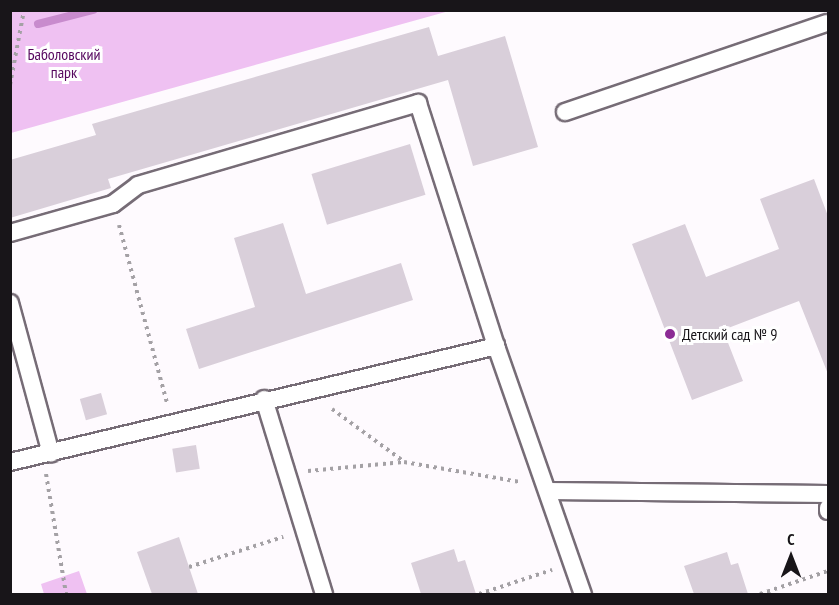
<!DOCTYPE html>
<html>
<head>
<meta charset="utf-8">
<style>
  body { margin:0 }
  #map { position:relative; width:839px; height:605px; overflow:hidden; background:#fefafe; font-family:"PT Sans Narrow",sans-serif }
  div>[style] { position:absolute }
  .green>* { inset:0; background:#efc1f2 }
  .stream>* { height:8px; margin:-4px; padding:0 4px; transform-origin:4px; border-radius:4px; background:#c88bcd }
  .building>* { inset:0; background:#d9cfda; transform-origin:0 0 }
  .path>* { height:4px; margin-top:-2px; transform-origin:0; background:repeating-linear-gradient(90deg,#a4a1a5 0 3px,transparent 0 7.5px) }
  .roads { filter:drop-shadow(2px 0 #766c76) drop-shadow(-2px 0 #766c76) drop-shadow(0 2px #766c76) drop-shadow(0 -2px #766c76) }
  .service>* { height:16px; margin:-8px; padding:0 8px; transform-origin:8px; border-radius:8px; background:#fff }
  .dots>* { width:16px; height:16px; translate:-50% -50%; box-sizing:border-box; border:3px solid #fff; border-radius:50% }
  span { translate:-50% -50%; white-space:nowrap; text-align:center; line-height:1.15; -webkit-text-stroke:6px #fff; paint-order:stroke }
  .park-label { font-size:16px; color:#56075e }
  .poi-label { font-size:16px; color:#181519 }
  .left { translate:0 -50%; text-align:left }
  .frame { position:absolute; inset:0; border:12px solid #181519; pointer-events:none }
  .north { position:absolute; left:761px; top:527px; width:60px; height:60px; -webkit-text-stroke:4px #fff; paint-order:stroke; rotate:0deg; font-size:16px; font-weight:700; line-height:24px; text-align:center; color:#181519 }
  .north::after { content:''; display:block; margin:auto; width:21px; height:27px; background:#181519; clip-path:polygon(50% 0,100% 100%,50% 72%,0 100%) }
</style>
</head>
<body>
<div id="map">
  <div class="green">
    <i style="clip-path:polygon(11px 10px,449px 10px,449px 11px,11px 133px)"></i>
    <i style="clip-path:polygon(79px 571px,87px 594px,44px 594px,41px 584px)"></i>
  </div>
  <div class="stream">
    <i style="left:38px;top:24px;width:57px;rotate:-14.3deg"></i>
  </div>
  <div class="building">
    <i style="clip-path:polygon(429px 27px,438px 56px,505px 36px,538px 147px,473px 166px,448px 80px,108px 179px,111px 188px,10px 218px,10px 160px,96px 135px,92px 124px)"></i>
    <i style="left:410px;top:144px;width:53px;height:103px;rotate:73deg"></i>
    <i style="clip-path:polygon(814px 179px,828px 216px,828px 374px,799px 301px,723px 330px,743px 381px,692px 400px,632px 244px,685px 224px,706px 277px,779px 249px,760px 199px)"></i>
    <i style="clip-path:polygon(283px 223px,306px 294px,401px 263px,413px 300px,199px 369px,186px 329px,255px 307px,234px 238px)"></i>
    <i style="left:101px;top:393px;width:22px;height:22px;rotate:74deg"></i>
    <i style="left:196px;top:445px;width:24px;height:24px;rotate:81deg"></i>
    <i style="clip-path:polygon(179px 537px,198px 594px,152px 594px,137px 552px)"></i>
    <i style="clip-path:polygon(454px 549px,458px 562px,465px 560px,476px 594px,421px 594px,411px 563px)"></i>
    <i style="clip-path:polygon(727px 552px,731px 565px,738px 563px,748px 594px,694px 594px,684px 566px)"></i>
  </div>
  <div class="path">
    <i style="left:10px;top:85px;width:76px;rotate:-79.4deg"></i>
    <i style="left:119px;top:225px;width:184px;rotate:74.9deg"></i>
    <i style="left:332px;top:409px;width:88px;rotate:36.2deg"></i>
    <i style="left:308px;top:471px;width:96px;rotate:-5.4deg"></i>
    <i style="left:404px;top:462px;width:118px;rotate:9.8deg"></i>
    <i style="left:46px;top:474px;width:122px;rotate:80.5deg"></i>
    <i style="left:189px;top:567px;width:99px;rotate:-17.7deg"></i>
    <i style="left:479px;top:594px;width:77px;rotate:-18.2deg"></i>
    <i style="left:760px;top:594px;width:72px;rotate:-18.7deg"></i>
  </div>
  <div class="roads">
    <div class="service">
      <i style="left:565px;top:112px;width:276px;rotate:-18.8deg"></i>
      <i style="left:10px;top:233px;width:107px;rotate:-15.7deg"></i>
      <i style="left:113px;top:204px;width:31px;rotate:-37deg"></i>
      <i style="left:138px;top:185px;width:292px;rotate:-16.3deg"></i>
      <i style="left:418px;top:103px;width:255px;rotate:72.2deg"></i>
      <i style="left:10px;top:303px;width:156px;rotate:74.8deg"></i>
      <i style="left:264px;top:399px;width:204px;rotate:72.9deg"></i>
      <i style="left:10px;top:462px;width:500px;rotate:-13.4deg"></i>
      <i style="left:496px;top:346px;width:263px;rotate:70.7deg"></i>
      <i style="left:548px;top:491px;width:280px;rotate:0.6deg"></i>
      <i style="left:828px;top:508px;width:3px;rotate:90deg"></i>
    </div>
  </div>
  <div class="dots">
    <i style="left:670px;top:334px;background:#8c2c95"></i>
  </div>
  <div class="park-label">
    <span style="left:64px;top:63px">Баболовский<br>парк</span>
  </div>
  <div class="poi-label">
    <span class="left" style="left:682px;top:334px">Детский сад № 9</span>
  </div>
  <div class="frame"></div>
  <div class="north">С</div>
</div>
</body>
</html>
